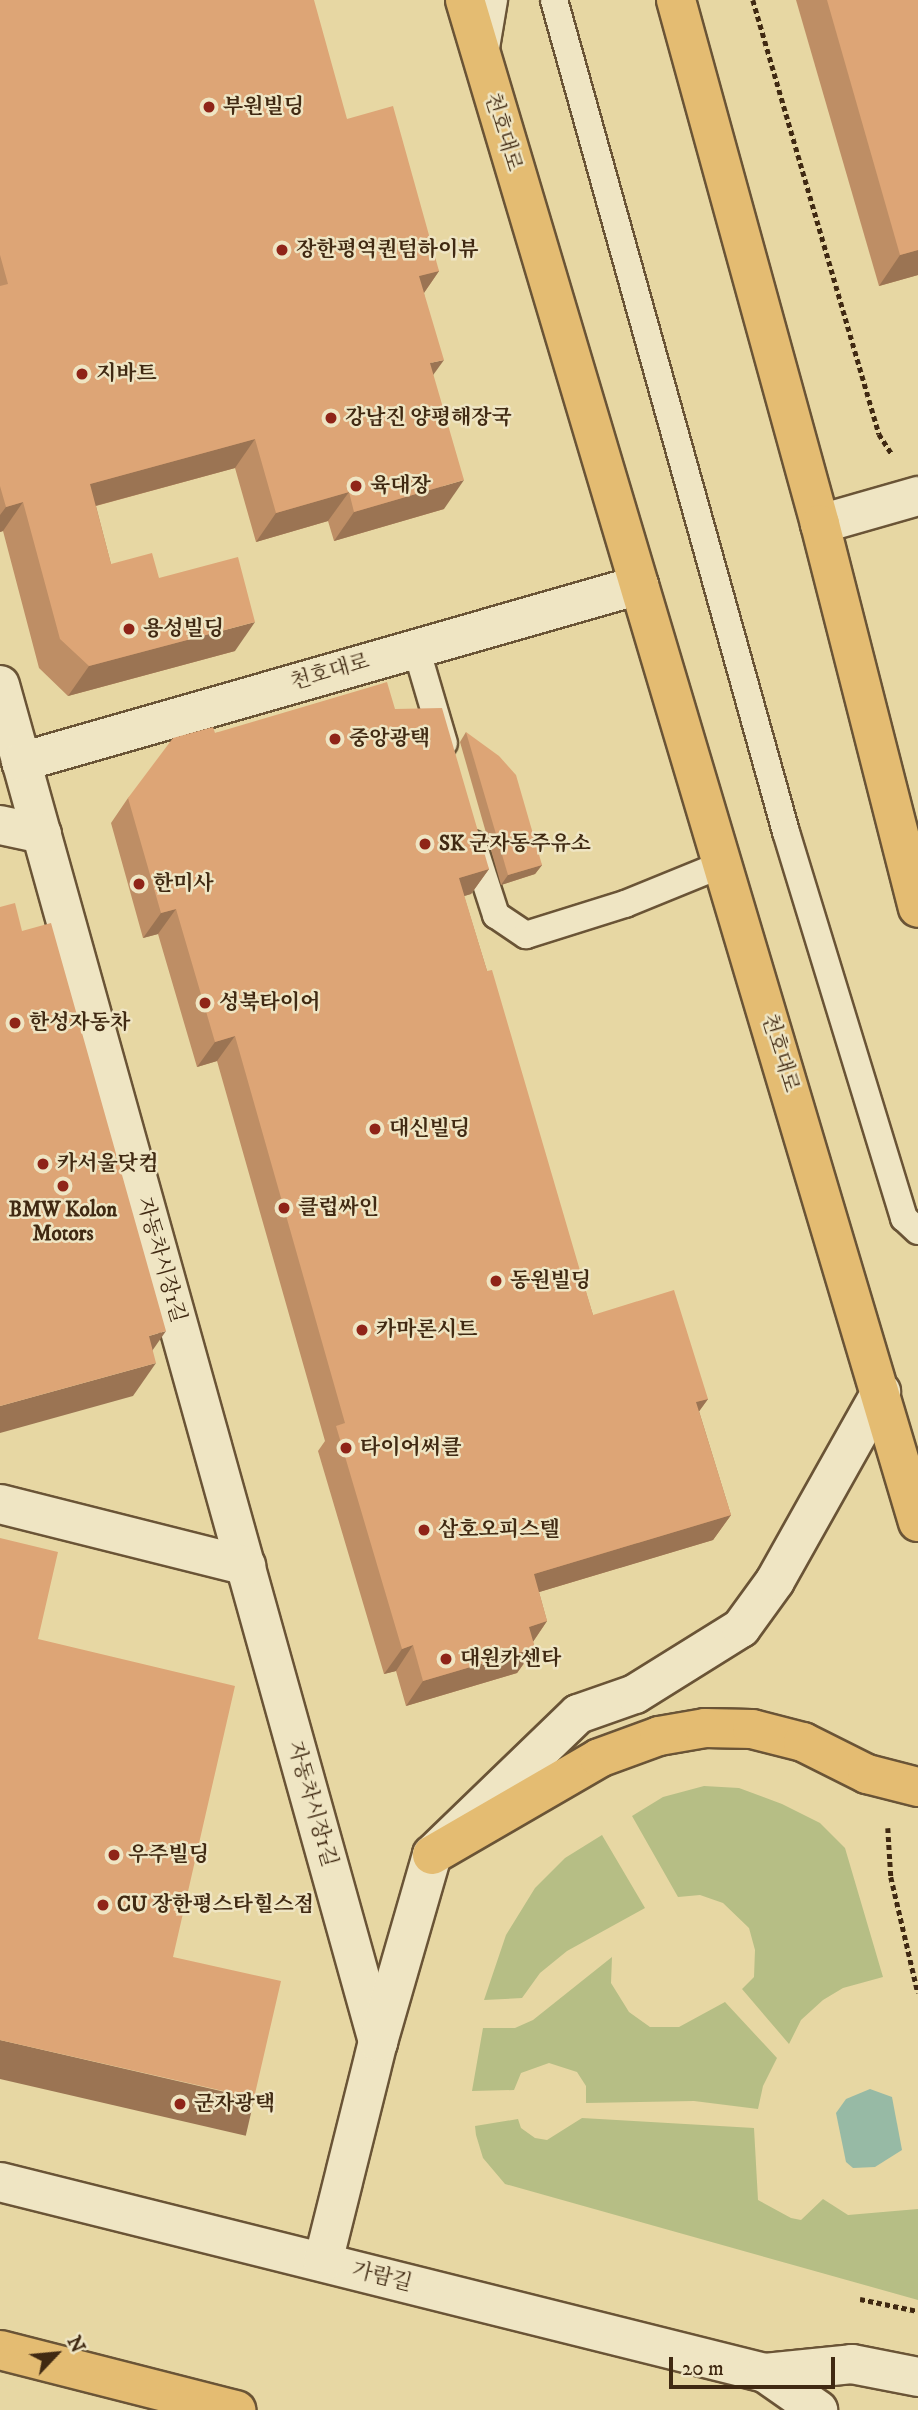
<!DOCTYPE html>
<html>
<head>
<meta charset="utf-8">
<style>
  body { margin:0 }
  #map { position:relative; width:918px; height:2410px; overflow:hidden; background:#e7d7a3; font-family:"IM FELL DW Pica","Noto Serif KR",serif }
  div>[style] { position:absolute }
  .green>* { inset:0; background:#b6be85 }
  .water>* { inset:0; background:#97baa5 }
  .path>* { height:4.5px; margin-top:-2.25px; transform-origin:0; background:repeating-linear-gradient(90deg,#402912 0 5px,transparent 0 8.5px) }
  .roads { filter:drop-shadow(2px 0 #6a5436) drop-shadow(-2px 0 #6a5436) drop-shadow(0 2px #6a5436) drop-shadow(0 -2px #6a5436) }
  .lane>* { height:26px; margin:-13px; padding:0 13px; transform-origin:13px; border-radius:13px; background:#efe5c3 }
  .street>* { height:38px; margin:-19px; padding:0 19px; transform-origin:19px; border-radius:19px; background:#efe5c3 }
  .secondary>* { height:38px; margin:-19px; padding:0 19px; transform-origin:19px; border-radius:19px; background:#efe5c3 }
  .primary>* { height:38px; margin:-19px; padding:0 19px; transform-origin:19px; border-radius:19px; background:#e4bc72 }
  .highway>* { height:38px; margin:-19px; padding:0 19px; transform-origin:19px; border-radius:19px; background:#e4bc72 }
  .wall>* { inset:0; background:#be8e65 }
  .shaded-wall>* { inset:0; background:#9b7453; transform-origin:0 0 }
  .building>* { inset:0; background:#dda576 }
  .dots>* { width:19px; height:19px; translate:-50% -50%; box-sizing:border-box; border:4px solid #efe5c3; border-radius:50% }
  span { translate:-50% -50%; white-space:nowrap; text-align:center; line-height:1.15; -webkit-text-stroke:5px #efe5c3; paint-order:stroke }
  .poi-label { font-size:21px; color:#402912; font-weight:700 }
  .left { translate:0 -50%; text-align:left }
  .street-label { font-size:21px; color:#402912 }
  .north { position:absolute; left:21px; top:2319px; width:70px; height:70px; -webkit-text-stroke:5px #efe5c3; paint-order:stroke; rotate:64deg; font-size:19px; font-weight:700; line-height:28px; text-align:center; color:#402912 }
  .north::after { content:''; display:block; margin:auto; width:24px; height:32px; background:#402912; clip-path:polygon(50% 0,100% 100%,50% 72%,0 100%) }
  .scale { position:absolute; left:669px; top:2357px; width:166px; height:32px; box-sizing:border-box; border:4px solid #402912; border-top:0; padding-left:9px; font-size:21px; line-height:24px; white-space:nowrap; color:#402912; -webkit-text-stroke:5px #efe5c3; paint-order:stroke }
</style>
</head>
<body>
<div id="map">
  <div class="green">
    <i style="clip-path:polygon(704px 1786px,739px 1788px,782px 1804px,820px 1823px,845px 1848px,883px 1977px,843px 1988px,823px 2000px,801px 2020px,789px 2044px,742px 1989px,754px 1977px,755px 1950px,749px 1928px,723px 1903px,700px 1895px,678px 1897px,632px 1816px,663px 1797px)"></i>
    <i style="clip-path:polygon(602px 1835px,645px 1908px,567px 1951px,540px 1973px,522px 1998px,484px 2000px,506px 1935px,535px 1888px,565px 1858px)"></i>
    <i style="clip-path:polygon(612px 1957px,611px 1983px,629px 2012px,650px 2027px,679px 2027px,725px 2002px,777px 2058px,763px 2086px,758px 2109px,694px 2101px,586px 2103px,586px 2086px,577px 2072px,549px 2063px,521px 2073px,514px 2090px,472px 2091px,483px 2028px,515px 2028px,533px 2020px)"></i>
    <i style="clip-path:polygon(582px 2118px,754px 2128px,758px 2200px,791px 2218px,801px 2220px,823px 2199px,848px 2215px,918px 2209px,918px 2300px,505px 2184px,483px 2158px,476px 2135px,475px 2126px,518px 2119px,521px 2128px,535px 2138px,547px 2140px)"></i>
  </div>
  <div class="water">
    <i style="clip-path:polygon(870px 2089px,892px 2097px,902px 2150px,875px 2167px,853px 2168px,846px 2162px,836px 2113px,846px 2099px)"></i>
  </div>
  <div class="path">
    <i style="left:753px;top:0;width:452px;rotate:73.8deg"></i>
    <i style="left:879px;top:434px;width:24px;rotate:57deg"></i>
    <i style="left:888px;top:1828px;width:49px;rotate:86.5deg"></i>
    <i style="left:891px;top:1877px;width:119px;rotate:76.9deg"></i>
    <i style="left:860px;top:2299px;width:59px;rotate:11.7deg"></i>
  </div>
  <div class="roads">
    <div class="lane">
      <i style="left:554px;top:0;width:864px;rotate:74.42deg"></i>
      <i style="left:786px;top:832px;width:404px;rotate:73deg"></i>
      <i style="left:904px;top:1218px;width:19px;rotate:43deg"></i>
      <i style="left:485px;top:54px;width:55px;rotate:-80.5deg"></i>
      <i style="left:416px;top:648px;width:99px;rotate:73.6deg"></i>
      <i style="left:473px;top:844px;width:75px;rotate:72.1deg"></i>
      <i style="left:496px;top:915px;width:36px;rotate:34deg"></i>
      <i style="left:526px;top:935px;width:104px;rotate:-17.4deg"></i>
      <i style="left:625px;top:904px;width:106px;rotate:-22.2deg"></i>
    </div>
    <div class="street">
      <i style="left:820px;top:524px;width:102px;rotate:-15.9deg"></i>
      <i style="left:0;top:685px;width:1409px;rotate:74.43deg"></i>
      <i style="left:21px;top:762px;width:643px;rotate:-15.98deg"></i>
      <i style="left:0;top:825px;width:43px;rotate:12.1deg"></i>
      <i style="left:0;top:1504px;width:254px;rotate:14.1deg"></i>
    </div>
    <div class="secondary">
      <i style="left:0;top:2182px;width:788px;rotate:14.02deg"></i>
      <i style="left:765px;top:2373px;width:87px;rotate:-5.9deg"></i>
      <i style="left:852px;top:2364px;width:67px;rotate:11.1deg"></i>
      <i style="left:323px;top:2262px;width:227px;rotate:-76deg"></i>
      <i style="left:378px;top:2042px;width:195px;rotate:-73.9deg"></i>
      <i style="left:432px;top:1855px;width:203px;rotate:-44deg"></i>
      <i style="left:578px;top:1714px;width:60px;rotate:-19.3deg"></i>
      <i style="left:635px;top:1694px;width:125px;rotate:-31.9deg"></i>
      <i style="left:741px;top:1628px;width:58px;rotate:-54.1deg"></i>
      <i style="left:775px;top:1581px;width:217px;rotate:-60.7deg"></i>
      <i style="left:765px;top:2373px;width:65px;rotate:34.9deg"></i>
    </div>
    <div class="primary">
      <i style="left:465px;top:0;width:1588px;rotate:73.43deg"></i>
      <i style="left:676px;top:0;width:543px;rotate:74.63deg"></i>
      <i style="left:820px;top:524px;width:396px;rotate:75.7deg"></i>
      <i style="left:432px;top:1855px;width:193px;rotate:-30.1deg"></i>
      <i style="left:599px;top:1758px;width:64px;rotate:-20.1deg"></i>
      <i style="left:659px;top:1736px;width:47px;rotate:-9.9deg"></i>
      <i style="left:705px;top:1728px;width:47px;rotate:1.2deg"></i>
      <i style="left:752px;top:1729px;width:53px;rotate:14.3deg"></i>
      <i style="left:803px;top:1742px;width:72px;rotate:26.6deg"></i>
      <i style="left:867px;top:1774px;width:53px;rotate:14.3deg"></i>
    </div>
    <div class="highway">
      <i style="left:0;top:2350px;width:244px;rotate:14.3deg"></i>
    </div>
  </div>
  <div class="wall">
    <i style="clip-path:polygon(0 0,347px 119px,439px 271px,424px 293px,433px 374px,444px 509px,334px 541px,328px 521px,256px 542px,235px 468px,96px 506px,111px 564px,159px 578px,235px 651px,68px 696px,39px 668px,3px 531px,0 532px)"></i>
    <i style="clip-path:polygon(796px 0,918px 0,918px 275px,879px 286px)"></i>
    <i style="clip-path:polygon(395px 709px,489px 869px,471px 894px,464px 896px,593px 1315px,708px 1399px,699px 1411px,731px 1515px,713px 1540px,539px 1592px,547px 1621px,533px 1642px,535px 1648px,517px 1673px,406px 1706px,396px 1671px,384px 1674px,318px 1451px,325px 1441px,217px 1061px,197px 1067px,158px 934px,143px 938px,111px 823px,128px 798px,215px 733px)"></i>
    <i style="clip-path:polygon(466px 732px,542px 865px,535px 874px,501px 885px,460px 742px)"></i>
  </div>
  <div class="shaded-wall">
    <i style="clip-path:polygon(918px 250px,918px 275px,879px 286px,900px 255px)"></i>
    <i style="clip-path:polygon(439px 271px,419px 300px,419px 276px)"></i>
    <i style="clip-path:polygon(444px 360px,423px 389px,430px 363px)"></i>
    <i style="clip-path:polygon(255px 439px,235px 468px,69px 513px,90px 484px)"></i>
    <i style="clip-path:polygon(464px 480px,444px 509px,334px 541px,354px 512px)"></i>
    <i style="clip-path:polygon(349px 492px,328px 521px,256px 542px,276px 513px)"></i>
    <i style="clip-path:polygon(23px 502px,3px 531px,0 532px,0 515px,6px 507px)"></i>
    <i style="clip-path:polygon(255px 622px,235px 651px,68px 696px,89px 666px)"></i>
    <i style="clip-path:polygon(542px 865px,535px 874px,501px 885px,508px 875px)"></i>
    <i style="clip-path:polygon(489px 869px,471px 894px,441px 903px,459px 878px)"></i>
    <i style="clip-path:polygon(176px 909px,158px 934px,143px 938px,161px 913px)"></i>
    <i style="clip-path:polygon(235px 1036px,217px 1061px,197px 1067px,215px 1042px)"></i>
    <i style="clip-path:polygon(166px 1331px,143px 1364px,149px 1336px)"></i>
    <i style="clip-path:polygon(156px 1363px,133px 1396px,0 1433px,0 1406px)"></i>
    <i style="clip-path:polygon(708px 1399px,690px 1424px,696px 1402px)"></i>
    <i style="clip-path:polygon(731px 1515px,713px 1540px,516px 1599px,534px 1574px)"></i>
    <i style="clip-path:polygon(547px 1621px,530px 1646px,529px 1627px)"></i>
    <i style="clip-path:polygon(413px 1645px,396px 1671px,384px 1674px,402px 1649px)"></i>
    <i style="clip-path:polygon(535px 1648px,517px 1673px,406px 1706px,423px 1681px)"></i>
    <i style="left:0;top:2040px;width:261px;height:38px;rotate:13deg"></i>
  </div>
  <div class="building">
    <i style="clip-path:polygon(0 0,314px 0,347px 119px,393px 106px,439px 271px,419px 276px,444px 360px,430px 363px,464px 480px,354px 512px,349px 492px,276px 513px,255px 439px,90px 484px,111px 564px,152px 553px,159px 578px,238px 557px,255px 622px,89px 666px,60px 639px,23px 502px,6px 507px,0 486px,0 286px,8px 284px,0 255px)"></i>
    <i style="clip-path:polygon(827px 0,918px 0,918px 250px,900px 255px)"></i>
    <i style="clip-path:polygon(387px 682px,395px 709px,442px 708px,489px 869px,459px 878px,487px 971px,492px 970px,593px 1315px,674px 1290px,708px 1399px,696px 1402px,731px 1515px,534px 1574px,547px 1621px,529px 1627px,535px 1648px,423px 1681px,413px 1645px,402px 1649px,336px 1426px,345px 1423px,235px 1036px,215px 1042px,176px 909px,161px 913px,128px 798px,173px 738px,213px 727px,215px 733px)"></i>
    <i style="clip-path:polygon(466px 732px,499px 756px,516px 775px,542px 865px,508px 875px)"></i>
    <i style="clip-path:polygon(15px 903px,22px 931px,51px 923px,166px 1331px,149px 1336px,156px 1363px,0 1406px,0 907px)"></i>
    <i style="clip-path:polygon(0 1538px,58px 1552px,38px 1639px,235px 1686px,173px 1957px,281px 1981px,254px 2098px,0 2040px)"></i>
  </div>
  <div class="dots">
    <i style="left:209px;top:107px;background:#8f2418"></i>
    <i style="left:282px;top:250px;background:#8f2418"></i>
    <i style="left:82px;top:374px;background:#8f2418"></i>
    <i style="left:331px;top:418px;background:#8f2418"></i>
    <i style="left:356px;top:486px;background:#8f2418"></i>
    <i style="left:129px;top:629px;background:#8f2418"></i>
    <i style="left:335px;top:739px;background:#8f2418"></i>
    <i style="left:425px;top:844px;background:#8f2418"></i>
    <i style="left:139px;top:884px;background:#8f2418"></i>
    <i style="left:205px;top:1003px;background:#8f2418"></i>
    <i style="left:15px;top:1023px;background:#8f2418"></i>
    <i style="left:375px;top:1129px;background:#8f2418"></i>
    <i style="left:43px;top:1164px;background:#8f2418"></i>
    <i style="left:63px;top:1186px;background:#8f2418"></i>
    <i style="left:284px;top:1208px;background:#8f2418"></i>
    <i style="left:496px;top:1281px;background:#8f2418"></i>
    <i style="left:362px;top:1330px;background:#8f2418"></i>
    <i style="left:346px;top:1448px;background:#8f2418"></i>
    <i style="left:424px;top:1530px;background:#8f2418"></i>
    <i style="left:446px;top:1659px;background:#8f2418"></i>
    <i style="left:114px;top:1855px;background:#8f2418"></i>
    <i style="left:103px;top:1905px;background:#8f2418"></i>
    <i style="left:180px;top:2104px;background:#8f2418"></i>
  </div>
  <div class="poi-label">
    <span class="left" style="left:223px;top:107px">부원빌딩</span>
    <span class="left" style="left:296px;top:250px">장한평역퀀텀하이뷰</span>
    <span class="left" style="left:96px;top:374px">지바트</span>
    <span class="left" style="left:345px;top:418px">강남진 양평해장국</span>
    <span class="left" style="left:370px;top:486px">육대장</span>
    <span class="left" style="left:143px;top:629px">용성빌딩</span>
    <span class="left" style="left:349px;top:739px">중앙광택</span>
    <span class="left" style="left:439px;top:844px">SK 군자동주유소</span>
    <span class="left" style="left:153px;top:884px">한미사</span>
    <span class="left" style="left:219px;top:1003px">성북타이어</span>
    <span class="left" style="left:29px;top:1023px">한성자동차</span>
    <span class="left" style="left:389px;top:1129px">대신빌딩</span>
    <span class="left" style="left:57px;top:1164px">카서울닷컴</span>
    <span class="left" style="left:298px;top:1208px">클럽싸인</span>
    <span style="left:63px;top:1222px">BMW Kolon<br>Motors</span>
    <span class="left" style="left:510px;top:1281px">동원빌딩</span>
    <span class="left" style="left:376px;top:1330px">카마론시트</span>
    <span class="left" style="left:360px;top:1448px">타이어써클</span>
    <span class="left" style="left:438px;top:1530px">삼호오피스텔</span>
    <span class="left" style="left:460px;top:1659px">대원카센타</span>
    <span class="left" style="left:128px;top:1855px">우주빌딩</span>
    <span class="left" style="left:117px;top:1905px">CU 장한평스타힐스점</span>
    <span class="left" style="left:194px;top:2104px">군자광택</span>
  </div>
  <div class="street-label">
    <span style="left:503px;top:132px;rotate:73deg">천호대로</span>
    <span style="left:330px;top:672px;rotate:-16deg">천호대로</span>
    <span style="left:780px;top:1053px;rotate:73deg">천호대로</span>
    <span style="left:161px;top:1260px;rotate:74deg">자동차시장1길</span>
    <span style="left:312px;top:1804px;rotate:74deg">자동차시장1길</span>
    <span style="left:382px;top:2277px;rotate:14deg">가람길</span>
  </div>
  <div class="north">N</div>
  <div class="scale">20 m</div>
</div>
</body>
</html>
